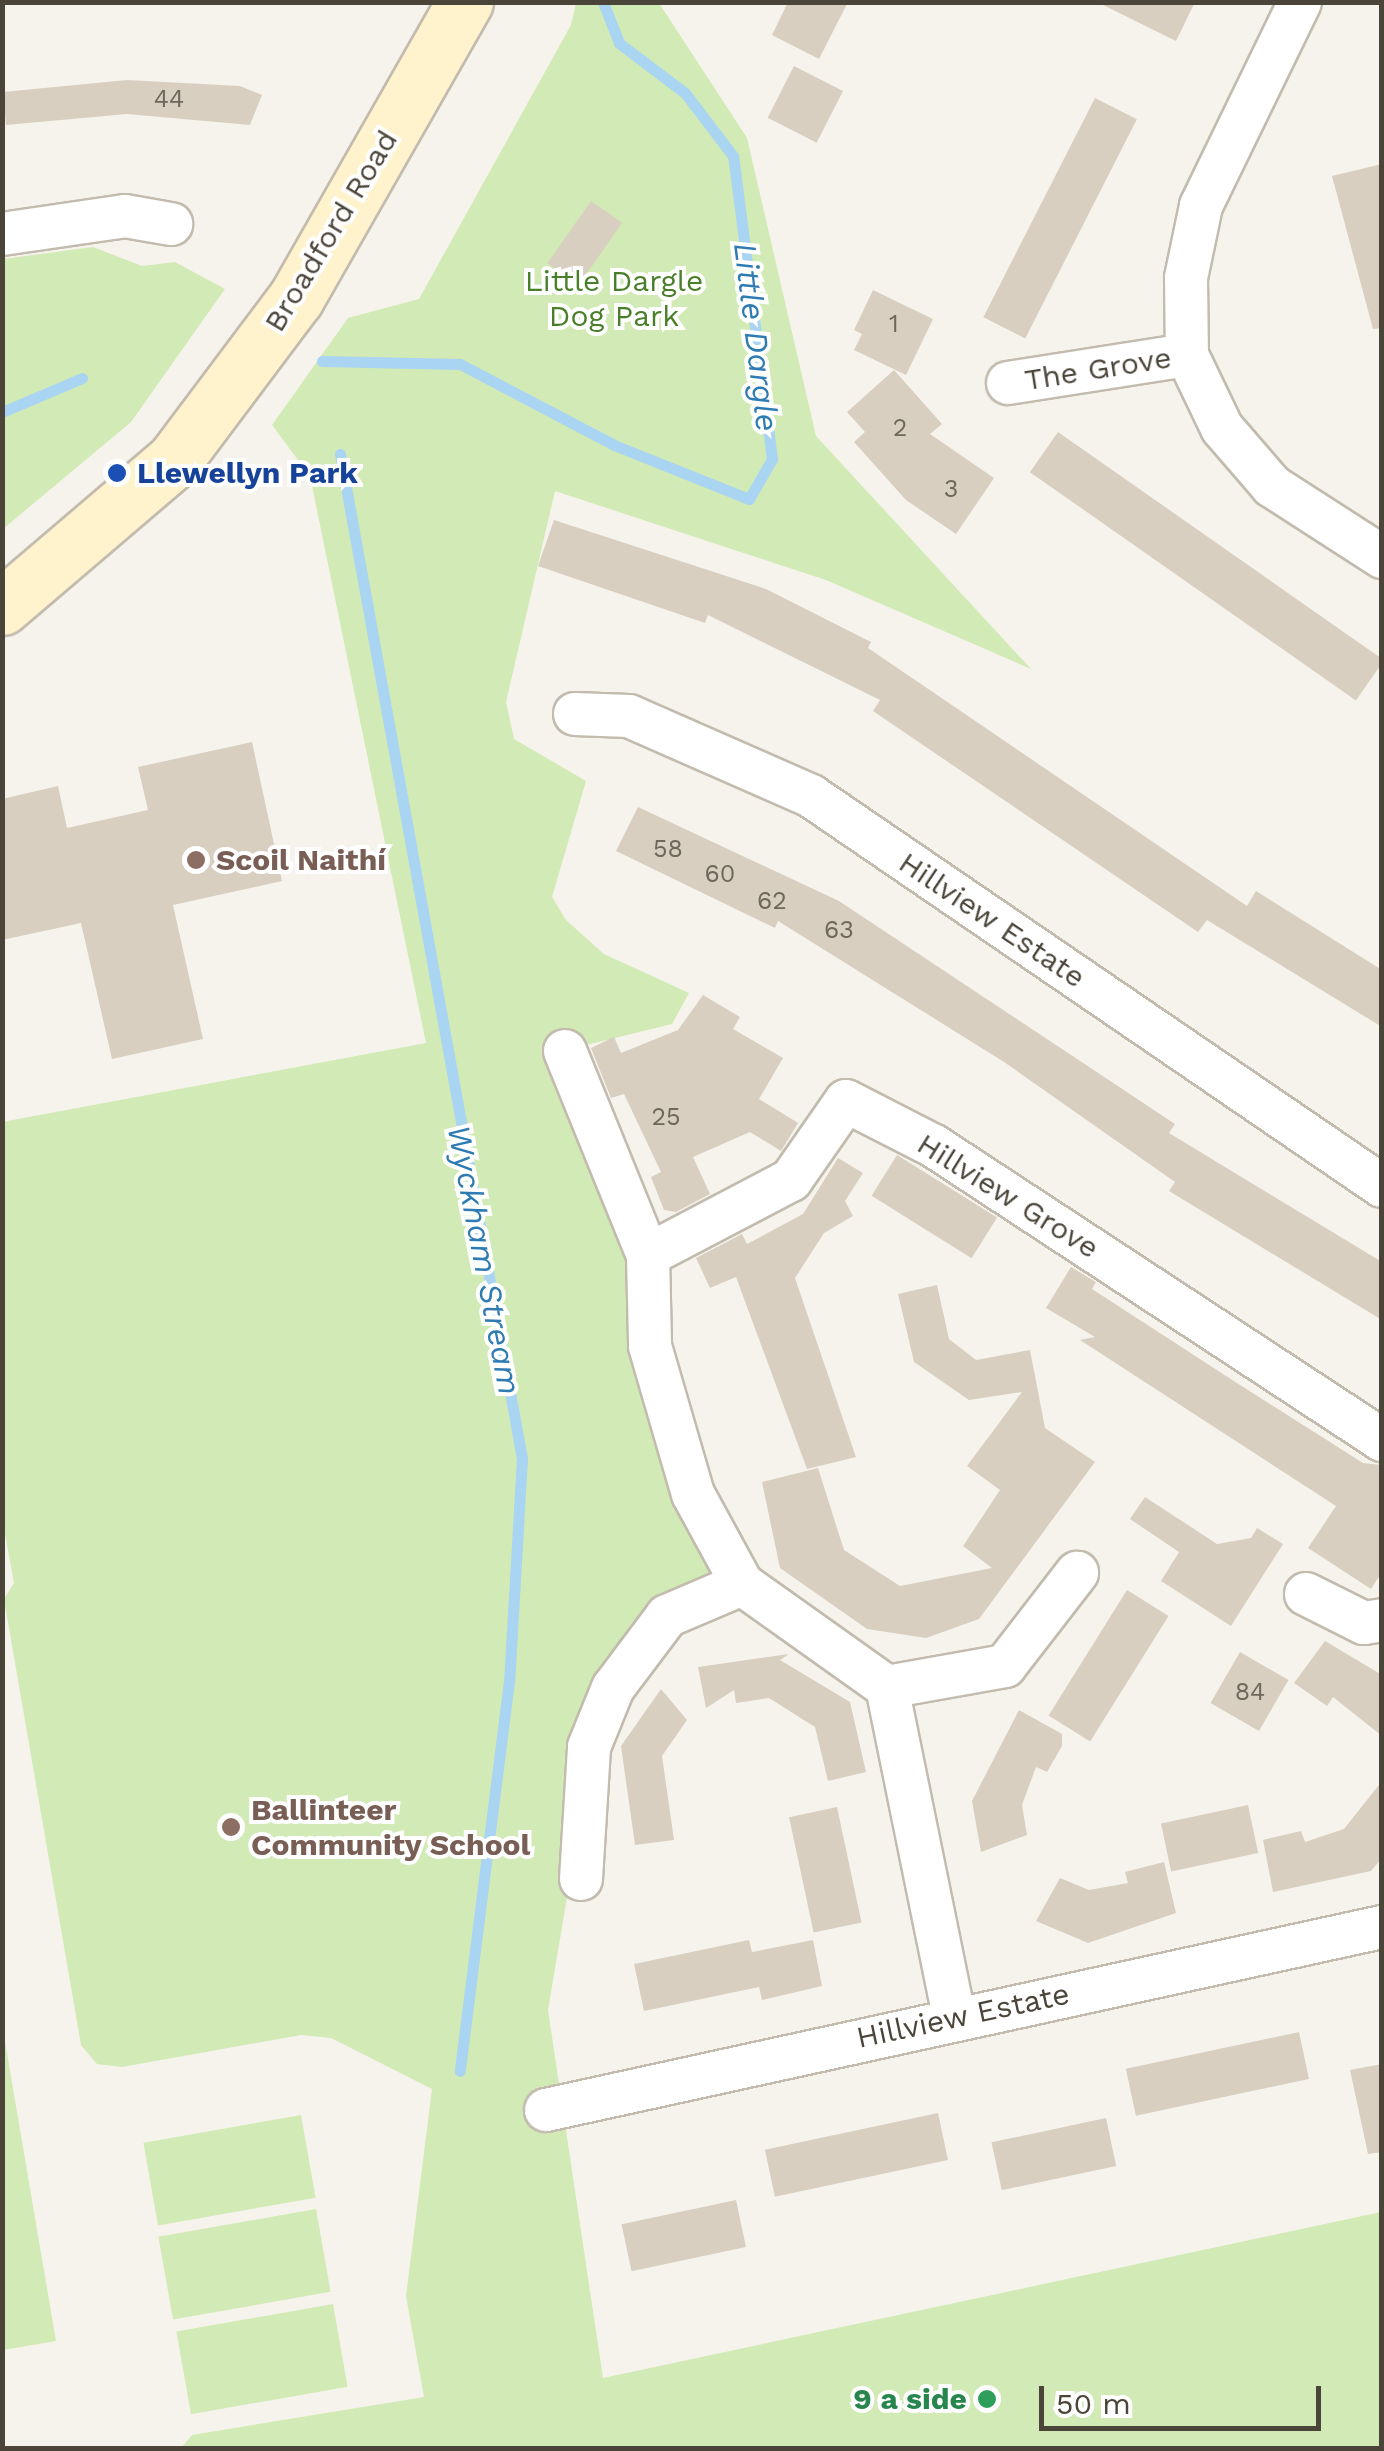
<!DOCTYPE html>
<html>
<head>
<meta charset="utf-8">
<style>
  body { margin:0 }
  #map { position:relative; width:1384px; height:2451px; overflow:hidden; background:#f6f3ec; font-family:"Work Sans",sans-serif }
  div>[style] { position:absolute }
  .green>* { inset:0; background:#d2eab5; transform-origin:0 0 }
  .stream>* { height:11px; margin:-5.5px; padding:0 5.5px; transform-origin:5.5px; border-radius:5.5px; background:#a9d4f2 }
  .building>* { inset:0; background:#d8cfc1; transform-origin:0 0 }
  .roads { filter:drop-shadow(2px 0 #c2bbae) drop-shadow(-2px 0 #c2bbae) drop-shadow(0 2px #c2bbae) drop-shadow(0 -2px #c2bbae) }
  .street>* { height:42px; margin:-21px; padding:0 21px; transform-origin:21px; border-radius:21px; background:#fff }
  .secondary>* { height:55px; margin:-27.5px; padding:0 27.5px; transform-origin:27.5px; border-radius:27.5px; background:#fff3cd }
  .dots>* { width:28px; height:28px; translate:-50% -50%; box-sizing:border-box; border:5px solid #fff; border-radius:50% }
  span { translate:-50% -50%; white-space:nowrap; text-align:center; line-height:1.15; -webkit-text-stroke:8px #fff; paint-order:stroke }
  .number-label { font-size:25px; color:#6e675b }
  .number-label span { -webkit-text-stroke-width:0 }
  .street-label { font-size:30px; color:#4b4439 }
  .park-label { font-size:30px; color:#4a7f2a }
  .transit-label { font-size:30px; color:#164399; font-weight:700 }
  .left { translate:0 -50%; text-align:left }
  .education-label { font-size:30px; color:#785e54; font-weight:700 }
  .leisure-label { font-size:30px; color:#27864d; font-weight:700 }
  .right { translate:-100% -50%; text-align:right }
  .water-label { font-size:32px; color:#2e7ab2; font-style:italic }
  .frame { position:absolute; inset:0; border:5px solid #4b4439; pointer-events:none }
  .scale { position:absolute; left:1039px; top:2386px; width:282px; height:45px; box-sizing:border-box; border:5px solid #4b4439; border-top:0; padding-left:12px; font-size:30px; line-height:35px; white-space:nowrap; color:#4b4439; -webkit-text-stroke:8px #fff; paint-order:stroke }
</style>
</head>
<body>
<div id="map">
  <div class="green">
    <i style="clip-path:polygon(576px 3px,659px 3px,747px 138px,816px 436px,1031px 669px,826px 580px,555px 491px,506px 702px,514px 739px,586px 781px,552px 897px,566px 920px,604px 954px,689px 993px,672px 1024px,574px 1048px,732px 1579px,603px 1684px,548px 2010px,603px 2378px,1381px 2212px,1381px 2448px,181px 2448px,192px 2435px,424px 2397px,406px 2296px,432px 2089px,331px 2038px,301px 2035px,122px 2067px,97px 2064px,81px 2045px,4px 1599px,14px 1583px,2px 1517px,2px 1122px,426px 1043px,310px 476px,272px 425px,348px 318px,419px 299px,571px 25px)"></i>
    <i style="clip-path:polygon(93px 247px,142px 266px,175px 262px,225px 289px,131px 422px,3px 529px,3px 259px)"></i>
    <i style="clip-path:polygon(2px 2024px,56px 2341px,3px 2350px,2px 2350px)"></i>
    <i style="left:301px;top:2115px;width:84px;height:160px;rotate:80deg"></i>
    <i style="left:316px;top:2209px;width:84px;height:160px;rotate:80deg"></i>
    <i style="left:333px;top:2304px;width:84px;height:159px;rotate:80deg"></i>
  </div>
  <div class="stream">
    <i style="left:322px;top:361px;width:138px;rotate:1.2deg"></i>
    <i style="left:460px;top:364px;width:174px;rotate:27.7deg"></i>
    <i style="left:614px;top:445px;width:145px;rotate:21.8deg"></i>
    <i style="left:749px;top:499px;width:46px;rotate:-60.1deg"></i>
    <i style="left:772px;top:459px;width:305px;rotate:-97.3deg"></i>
    <i style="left:733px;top:156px;width:79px;rotate:-127.3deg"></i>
    <i style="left:685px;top:93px;width:83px;rotate:-142.9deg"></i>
    <i style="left:619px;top:43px;width:44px;rotate:-111.3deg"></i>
    <i style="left:2px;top:412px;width:87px;rotate:-23deg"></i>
    <i style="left:340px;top:454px;width:1020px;rotate:79.73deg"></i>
    <i style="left:522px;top:1458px;width:223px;rotate:93.3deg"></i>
    <i style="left:509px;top:1681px;width:393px;rotate:97.2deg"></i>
  </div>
  <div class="building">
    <i style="clip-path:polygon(788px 2px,848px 2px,819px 59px,772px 35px)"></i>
    <i style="clip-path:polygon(1097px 2px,1195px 2px,1176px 41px)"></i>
    <i style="left:794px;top:66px;width:55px;height:58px;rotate:27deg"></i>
    <i style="clip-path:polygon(127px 80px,240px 86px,262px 95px,250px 125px,127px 114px,6px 125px,3px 92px)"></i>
    <i style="left:1095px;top:98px;width:47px;height:246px;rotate:27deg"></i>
    <i style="clip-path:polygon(1382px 164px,1382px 328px,1373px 329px,1332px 176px)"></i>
    <i style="left:591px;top:201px;width:38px;height:76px;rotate:35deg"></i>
    <i style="clip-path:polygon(873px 290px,933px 319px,906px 375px,854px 350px,862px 334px,854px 330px)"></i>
    <i style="clip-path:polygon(894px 370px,942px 424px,930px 434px,994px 478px,956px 534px,906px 500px,854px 442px,865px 432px,847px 412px)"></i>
    <i style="left:1058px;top:432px;width:398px;height:49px;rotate:35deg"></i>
    <i style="clip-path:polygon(554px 520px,766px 589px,871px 642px,868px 648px,1247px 906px,1256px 891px,1382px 970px,1382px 1027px,1207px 920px,1198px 932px,873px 711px,880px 700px,708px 615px,705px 623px,538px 566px)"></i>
    <i style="clip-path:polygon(252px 742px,282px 881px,173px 905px,203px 1039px,112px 1059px,81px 923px,2px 940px,2px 799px,58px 786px,67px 828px,148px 810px,138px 767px)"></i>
    <i style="clip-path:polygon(638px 807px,839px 901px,1175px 1124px,1169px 1133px,1382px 1262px,1382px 1320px,1169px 1191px,1175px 1182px,1004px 1062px,778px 921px,775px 928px,616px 851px)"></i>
    <i style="clip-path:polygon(703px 995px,740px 1017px,733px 1029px,783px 1058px,759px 1099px,798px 1123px,781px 1151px,750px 1132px,693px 1157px,710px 1194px,676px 1212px,664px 1210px,651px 1177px,661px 1172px,624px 1094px,611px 1098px,591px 1048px,614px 1037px,621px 1053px,678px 1030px)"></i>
    <i style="left:897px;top:1155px;width:118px;height:48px;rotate:32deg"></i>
    <i style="clip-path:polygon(838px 1158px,863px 1173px,845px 1201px,853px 1216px,824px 1233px,795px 1278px,856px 1457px,807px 1469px,736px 1277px,710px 1288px,696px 1258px,742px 1234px,747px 1244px,803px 1214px)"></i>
    <i style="clip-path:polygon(1071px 1267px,1096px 1282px,1092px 1289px,1240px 1385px,1363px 1463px,1382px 1465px,1382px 1572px,1371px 1589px,1308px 1548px,1336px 1506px,1080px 1340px,1095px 1337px,1046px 1308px)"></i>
    <i style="clip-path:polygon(937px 1285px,949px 1339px,976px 1360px,1030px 1350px,1045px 1428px,1095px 1462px,979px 1619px,926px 1638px,867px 1629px,780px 1568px,762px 1482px,818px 1468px,844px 1550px,900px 1586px,992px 1568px,963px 1546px,1000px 1490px,967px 1466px,1022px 1392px,969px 1400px,914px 1362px,898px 1294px)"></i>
    <i style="clip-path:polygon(1145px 1497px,1217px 1544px,1251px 1538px,1257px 1528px,1283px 1544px,1231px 1626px,1161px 1581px,1179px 1552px,1130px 1519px)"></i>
    <i style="left:1127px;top:1590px;width:49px;height:148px;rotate:32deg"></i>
    <i style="clip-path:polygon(1325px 1641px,1382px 1675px,1382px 1736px,1333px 1697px,1327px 1706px,1294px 1683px)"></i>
    <i style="left:1240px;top:1652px;width:56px;height:59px;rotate:30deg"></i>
    <i style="clip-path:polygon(789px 1654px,780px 1660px,850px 1702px,866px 1772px,828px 1781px,815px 1727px,769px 1698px,736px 1703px,734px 1690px,706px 1708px,698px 1667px)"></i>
    <i style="clip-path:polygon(661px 1689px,687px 1720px,662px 1756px,674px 1840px,635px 1845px,621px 1746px)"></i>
    <i style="clip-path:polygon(1019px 1710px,1062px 1734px,1062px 1746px,1047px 1772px,1036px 1767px,1022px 1805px,1027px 1835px,981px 1852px,972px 1801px)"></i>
    <i style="clip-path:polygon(1382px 1781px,1382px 1858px,1371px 1871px,1273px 1892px,1263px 1840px,1301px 1831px,1305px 1842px,1344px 1829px)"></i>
    <i style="left:1248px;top:1805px;width:49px;height:89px;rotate:78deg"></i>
    <i style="left:837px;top:1807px;width:118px;height:49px;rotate:78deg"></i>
    <i style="clip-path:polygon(1164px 1862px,1176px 1913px,1088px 1943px,1036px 1921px,1060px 1878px,1089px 1890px,1128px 1883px,1125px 1872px)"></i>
    <i style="clip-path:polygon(749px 1940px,752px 1952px,813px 1940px,822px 1986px,762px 2000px,759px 1987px,644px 2011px,634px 1964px)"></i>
    <i style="left:1299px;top:2032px;width:48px;height:177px;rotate:78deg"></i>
    <i style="clip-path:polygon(1382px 2064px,1382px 2152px,1368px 2154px,1350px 2070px)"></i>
    <i style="left:938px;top:2113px;width:48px;height:177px;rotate:78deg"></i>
    <i style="left:1106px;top:2118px;width:49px;height:117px;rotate:78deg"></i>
    <i style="left:736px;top:2200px;width:48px;height:117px;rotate:78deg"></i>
  </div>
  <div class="roads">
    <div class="street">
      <i style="left:1300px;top:2px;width:227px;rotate:115.9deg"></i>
      <i style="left:1201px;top:206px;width:74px;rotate:101.8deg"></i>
      <i style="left:1186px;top:278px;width:77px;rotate:89.3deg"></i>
      <i style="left:1187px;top:355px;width:81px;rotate:64.4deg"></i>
      <i style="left:1222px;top:428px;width:77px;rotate:49.2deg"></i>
      <i style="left:1272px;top:486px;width:131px;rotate:32.8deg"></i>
      <i style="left:2px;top:234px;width:124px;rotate:-8.3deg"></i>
      <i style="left:125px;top:216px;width:47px;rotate:9.9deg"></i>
      <i style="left:1008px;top:383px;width:181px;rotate:-8.9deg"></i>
      <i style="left:575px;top:714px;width:54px;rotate:2.1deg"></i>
      <i style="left:629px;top:716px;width:199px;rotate:23.7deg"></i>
      <i style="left:811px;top:796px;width:691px;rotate:34.33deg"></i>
      <i style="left:565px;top:1051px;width:220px;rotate:67.9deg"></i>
      <i style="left:648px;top:1255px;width:91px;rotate:88.7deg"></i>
      <i style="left:650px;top:1346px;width:154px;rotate:73.8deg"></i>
      <i style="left:693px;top:1494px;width:102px;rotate:61.4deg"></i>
      <i style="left:742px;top:1584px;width:178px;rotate:35.4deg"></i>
      <i style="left:887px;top:1687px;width:336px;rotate:78.5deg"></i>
      <i style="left:648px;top:1255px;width:161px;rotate:-27.7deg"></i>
      <i style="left:791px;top:1180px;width:96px;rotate:-55.2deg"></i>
      <i style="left:846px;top:1101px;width:99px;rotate:27.1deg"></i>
      <i style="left:934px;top:1146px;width:536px;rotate:33.27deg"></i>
      <i style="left:1306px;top:1594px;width:65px;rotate:26.6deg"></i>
      <i style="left:1364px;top:1623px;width:18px;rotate:-9deg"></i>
      <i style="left:887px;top:1687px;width:120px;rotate:-10.1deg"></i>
      <i style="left:1005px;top:1666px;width:118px;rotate:-52.3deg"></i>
      <i style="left:581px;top:1879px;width:132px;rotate:-86.5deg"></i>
      <i style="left:589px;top:1747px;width:64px;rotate:-67.9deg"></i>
      <i style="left:613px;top:1688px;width:90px;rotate:-53.1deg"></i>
      <i style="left:667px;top:1616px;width:82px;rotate:-23.1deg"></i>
      <i style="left:546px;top:2110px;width:856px;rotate:-12.35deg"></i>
    </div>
    <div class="secondary">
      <i style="left:2px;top:607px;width:228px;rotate:-40.5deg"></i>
      <i style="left:175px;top:459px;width:201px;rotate:-53.1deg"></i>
      <i style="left:296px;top:298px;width:341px;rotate:-60.3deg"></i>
    </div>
  </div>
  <div class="dots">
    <i style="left:117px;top:473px;background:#1a4fb4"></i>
    <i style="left:196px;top:860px;background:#8d6e63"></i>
    <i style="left:231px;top:1827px;background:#8d6e63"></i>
    <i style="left:987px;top:2399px;background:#2e9e5b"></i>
  </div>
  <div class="number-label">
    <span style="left:169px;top:99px">44</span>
    <span style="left:894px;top:324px">1</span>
    <span style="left:900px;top:428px">2</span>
    <span style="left:951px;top:489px">3</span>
    <span style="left:668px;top:849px">58</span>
    <span style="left:720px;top:874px">60</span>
    <span style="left:772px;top:901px">62</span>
    <span style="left:839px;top:930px">63</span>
    <span style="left:666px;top:1117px">25</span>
    <span style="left:1250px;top:1692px">84</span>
  </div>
  <div class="street-label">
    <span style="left:331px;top:231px;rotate:-59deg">Broadford Road</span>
    <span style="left:1098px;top:369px;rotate:-9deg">The Grove</span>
    <span style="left:992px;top:920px;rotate:34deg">Hillview Estate</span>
    <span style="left:1008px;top:1196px;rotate:32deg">Hillview Grove</span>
    <span style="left:963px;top:2016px;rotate:-12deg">Hillview Estate</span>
  </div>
  <div class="park-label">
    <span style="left:614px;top:298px">Little Dargle<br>Dog Park</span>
  </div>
  <div class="transit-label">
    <span class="left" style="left:137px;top:473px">Llewellyn Park</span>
  </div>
  <div class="education-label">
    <span class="left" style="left:216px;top:860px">Scoil Naithí</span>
    <span class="left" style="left:251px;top:1827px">Ballinteer<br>Community School</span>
  </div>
  <div class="leisure-label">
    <span class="right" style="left:967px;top:2399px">9 a side</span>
  </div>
  <div class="water-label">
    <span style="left:756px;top:337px;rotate:83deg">Little Dargle</span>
    <span style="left:484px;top:1260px;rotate:79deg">Wyckham Stream</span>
  </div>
  <div class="frame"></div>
  <div class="scale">50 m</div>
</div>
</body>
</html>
